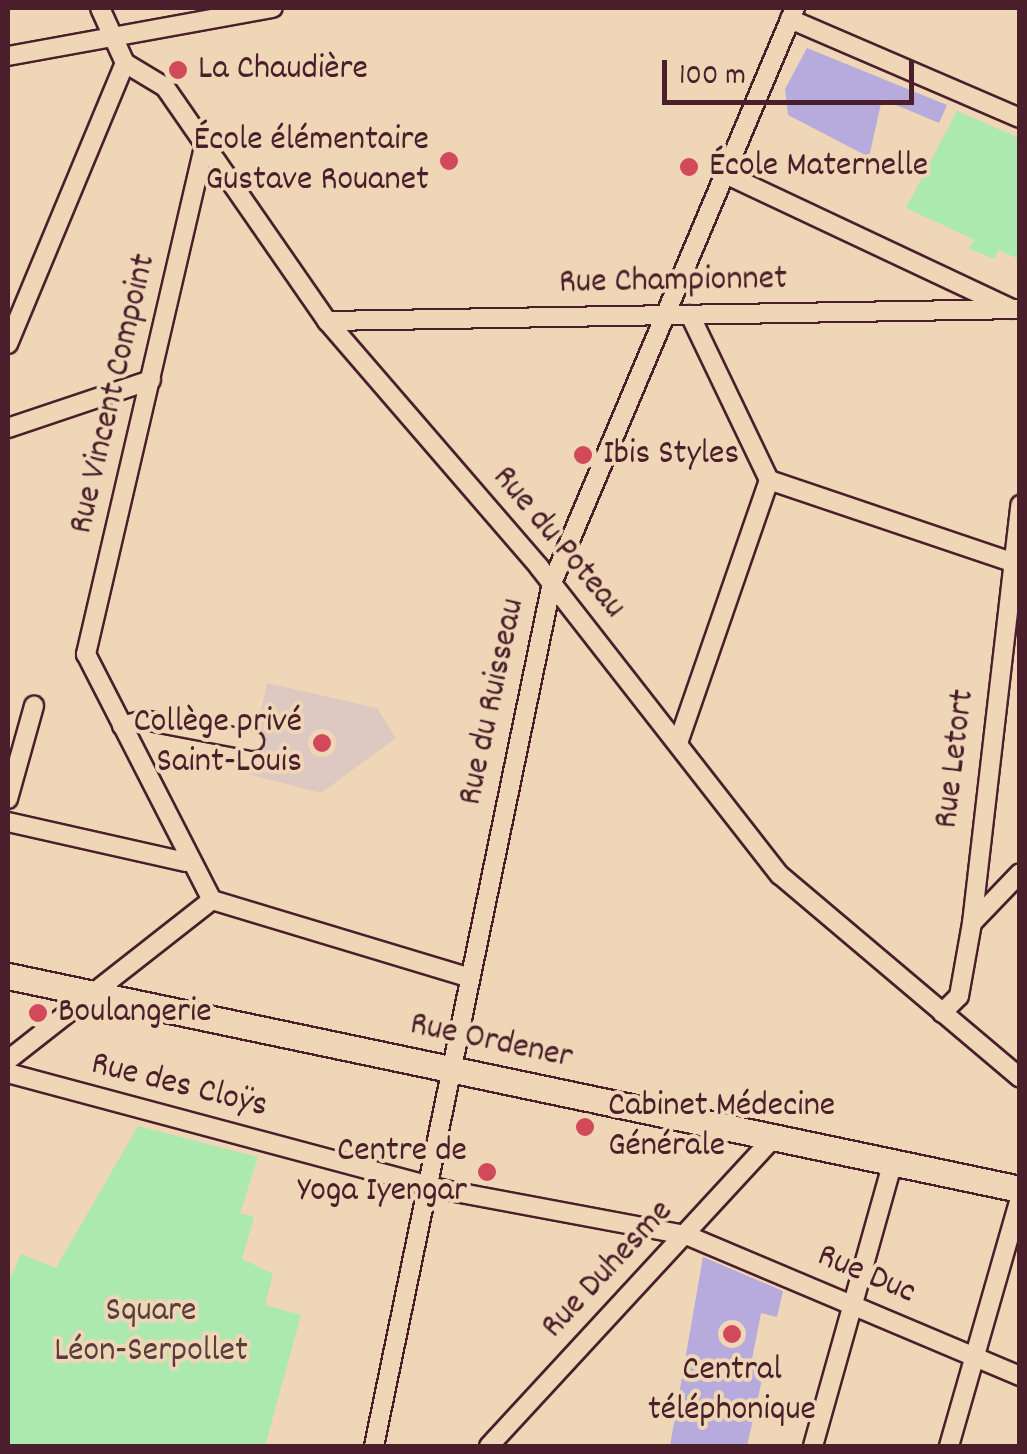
<!DOCTYPE html>
<html>
<head>
<meta charset="utf-8">
<style>
  body { margin:0 }
  #map { position:relative; width:1027px; height:1454px; overflow:hidden; background:#eed6b6; font-family:Dekko,sans-serif }
  div>[style] { position:absolute }
  .built>* { inset:0; background:#ddc9c1 }
  .green>* { inset:0; background:#ace9af }
  .building>* { inset:0; background:#b6abdc }
  .roads { filter:drop-shadow(2px 0 #4a1f2b) drop-shadow(-2px 0 #4a1f2b) drop-shadow(0 2px #4a1f2b) drop-shadow(0 -2px #4a1f2b) }
  .minor>* { height:18px; margin:-9px; padding:0 9px; transform-origin:9px; border-radius:9px; background:#eed6b6 }
  .secondary>* { height:25px; margin:-12.5px; padding:0 12.5px; transform-origin:12.5px; border-radius:12.5px; background:#eed6b6 }
  .dots>* { width:28px; height:28px; translate:-50% -50%; box-sizing:border-box; border:5px solid #eed6b6; border-radius:50% }
  span { translate:-50% -50%; white-space:nowrap; text-align:center; line-height:1.15; -webkit-text-stroke:8px #eed6b6; paint-order:stroke }
  .poi-label { font-size:35px; color:#4a1f2b }
  .left { translate:0 -50%; text-align:left }
  .right { translate:-100% -50%; text-align:right }
  .street-label { font-size:35px; color:#4a1f2b }
  .park-label { font-size:35px; color:#593d3f }
  .frame { position:absolute; inset:0; border:10px solid #4a1f2b; pointer-events:none }
  .scale { position:absolute; left:662px; top:60px; width:252px; height:45px; box-sizing:border-box; border:5px solid #4a1f2b; border-top:0; padding-left:12px; font-size:30px; line-height:35px; white-space:nowrap; color:#4a1f2b; -webkit-text-stroke:8px #eed6b6; paint-order:stroke }
</style>
</head>
<body>
<div id="map">
  <div class="built">
    <i style="clip-path:polygon(267px 683px,377px 708px,396px 738px,321px 793px,247px 774px)"></i>
  </div>
  <div class="green">
    <i style="clip-path:polygon(957px 111px,1019px 138px,1019px 259px,998px 250px,994px 259px,968px 248px,975px 240px,906px 208px)"></i>
    <i style="clip-path:polygon(138px 1126px,258px 1157px,240px 1213px,254px 1217px,242px 1259px,273px 1274px,265px 1305px,301px 1315px,265px 1446px,8px 1446px,8px 1283px,21px 1254px,56px 1268px)"></i>
  </div>
  <div class="building">
    <i style="clip-path:polygon(807px 48px,947px 105px,939px 123px,882px 99px,869px 157px,788px 115px,785px 89px)"></i>
    <i style="clip-path:polygon(703px 1257px,783px 1291px,777px 1317px,761px 1313px,752px 1359px,766px 1362px,747px 1446px,670px 1446px)"></i>
  </div>
  <div class="roads">
    <div class="minor">
      <i style="left:100px;top:8px;width:60px;rotate:65.6deg"></i>
      <i style="left:125px;top:63px;width:47px;rotate:31deg"></i>
      <i style="left:165px;top:87px;width:285px;rotate:55.3deg"></i>
      <i style="left:327px;top:321px;width:325px;rotate:49.2deg"></i>
      <i style="left:539px;top:567px;width:391px;rotate:52deg"></i>
      <i style="left:780px;top:875px;width:314px;rotate:40.2deg"></i>
      <i style="left:790px;top:19px;width:250px;rotate:23.3deg"></i>
      <i style="left:8px;top:56px;width:269px;rotate:-10.3deg"></i>
      <i style="left:204px;top:147px;width:521px;rotate:103.1deg"></i>
      <i style="left:86px;top:654px;width:276px;rotate:62.9deg"></i>
      <i style="left:212px;top:900px;width:266px;rotate:16.8deg"></i>
      <i style="left:723px;top:173px;width:319px;rotate:25.2deg"></i>
      <i style="left:690px;top:315px;width:183px;rotate:64.4deg"></i>
      <i style="left:769px;top:480px;width:265px;rotate:18.7deg"></i>
      <i style="left:327px;top:321px;width:693px;rotate:-0.99deg"></i>
      <i style="left:8px;top:344px;width:304px;rotate:-67.4deg"></i>
      <i style="left:8px;top:428px;width:151px;rotate:-18.6deg"></i>
      <i style="left:122px;top:726px;width:23px;rotate:-15deg"></i>
      <i style="left:144px;top:720px;width:112px;rotate:10.8deg"></i>
      <i style="left:678px;top:743px;width:278px;rotate:-70.9deg"></i>
      <i style="left:8px;top:799px;width:97px;rotate:-74.4deg"></i>
      <i style="left:8px;top:822px;width:182px;rotate:12.7deg"></i>
      <i style="left:972px;top:923px;width:69px;rotate:-46.2deg"></i>
      <i style="left:942px;top:1013px;width:24px;rotate:-45deg"></i>
      <i style="left:959px;top:996px;width:74px;rotate:-79.9deg"></i>
      <i style="left:972px;top:923px;width:421px;rotate:-83.4deg"></i>
      <i style="left:8px;top:1060px;width:259px;rotate:-38.1deg"></i>
      <i style="left:8px;top:1073px;width:452px;rotate:15deg"></i>
      <i style="left:445px;top:1190px;width:245px;rotate:10.6deg"></i>
      <i style="left:686px;top:1235px;width:363px;rotate:22.9deg"></i>
      <i style="left:374px;top:1446px;width:881px;rotate:-78.35deg"></i>
      <i style="left:552px;top:583px;width:624px;rotate:-67.09deg"></i>
      <i style="left:489px;top:1446px;width:420px;rotate:-47.3deg"></i>
      <i style="left:813px;top:1446px;width:295px;rotate:-74.3deg"></i>
      <i style="left:949px;top:1446px;width:258px;rotate:-74deg"></i>
    </div>
    <div class="secondary">
      <i style="left:8px;top:976px;width:1034px;rotate:11.89deg"></i>
    </div>
  </div>
  <div class="dots">
    <i style="left:178px;top:70px;background:#d1495b"></i>
    <i style="left:449px;top:161px;background:#d1495b"></i>
    <i style="left:689px;top:167px;background:#d1495b"></i>
    <i style="left:583px;top:455px;background:#d1495b"></i>
    <i style="left:322px;top:743px;background:#d1495b"></i>
    <i style="left:38px;top:1013px;background:#d1495b"></i>
    <i style="left:585px;top:1127px;background:#d1495b"></i>
    <i style="left:487px;top:1172px;background:#d1495b"></i>
    <i style="left:732px;top:1334px;background:#d1495b"></i>
  </div>
  <div class="poi-label">
    <span class="left" style="left:198px;top:70px">La Chaudière</span>
    <span class="right" style="left:429px;top:161px">École élémentaire<br>Gustave Rouanet</span>
    <span class="left" style="left:709px;top:167px">École Maternelle</span>
    <span class="left" style="left:603px;top:455px">Ibis Styles</span>
    <span class="right" style="left:302px;top:743px">Collège privé<br>Saint-Louis</span>
    <span class="left" style="left:58px;top:1013px">Boulangerie</span>
    <span class="left" style="left:608px;top:1127px">Cabinet Médecine<br>Générale</span>
    <span class="right" style="left:467px;top:1172px">Centre de<br>Yoga Iyengar</span>
    <span style="left:732px;top:1391px">Central<br>téléphonique</span>
  </div>
  <div class="street-label">
    <span style="left:673px;top:282px;rotate:-1deg">Rue Championnet</span>
    <span style="left:114px;top:394px;rotate:-77deg">Rue Vincent Compoint</span>
    <span style="left:558px;top:543px;rotate:50deg">Rue du Poteau</span>
    <span style="left:493px;top:702px;rotate:-78deg">Rue du Ruisseau</span>
    <span style="left:956px;top:759px;rotate:-83deg">Rue Letort</span>
    <span style="left:491px;top:1042px;rotate:12deg">Rue Ordener</span>
    <span style="left:179px;top:1086px;rotate:14deg">Rue des Cloÿs</span>
    <span style="left:608px;top:1270px;rotate:-47deg">Rue Duhesme</span>
    <span style="left:866px;top:1275px;rotate:23deg">Rue Duc</span>
  </div>
  <div class="park-label">
    <span style="left:151px;top:1332px">Square<br>Léon-Serpollet</span>
  </div>
  <div class="frame"></div>
  <div class="scale">100 m</div>
</div>
</body>
</html>
